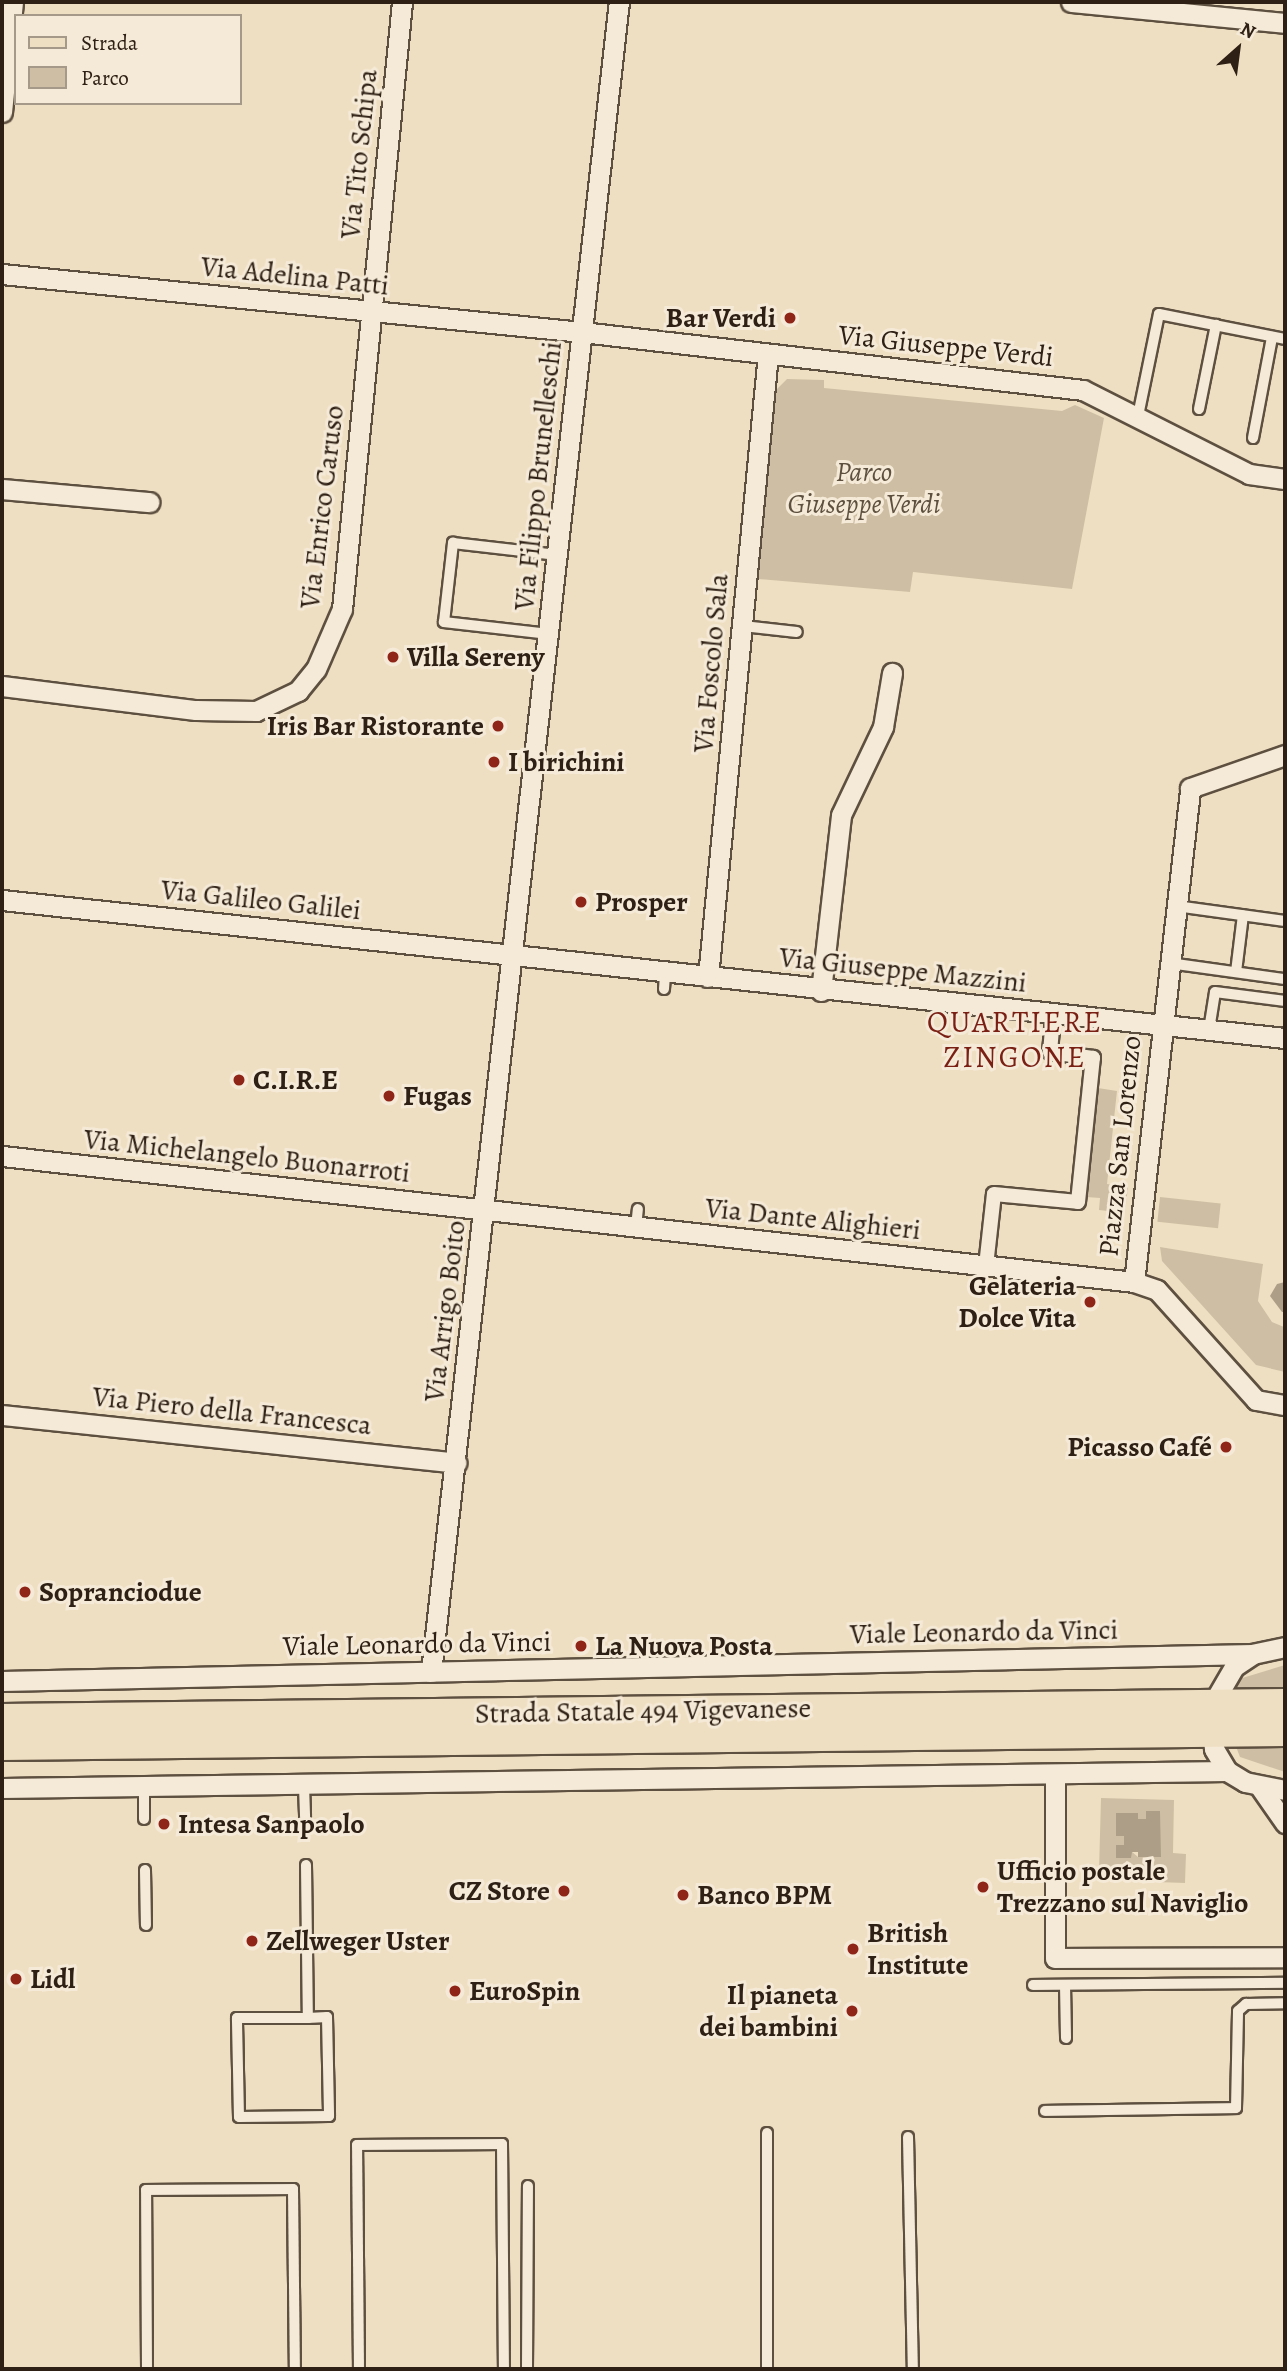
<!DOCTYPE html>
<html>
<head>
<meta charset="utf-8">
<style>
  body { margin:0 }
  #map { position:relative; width:1287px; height:2371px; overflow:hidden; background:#efdfc2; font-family:Alegreya,serif }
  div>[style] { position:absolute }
  .green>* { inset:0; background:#cebfa4; transform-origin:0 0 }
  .water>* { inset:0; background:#ad9e87 }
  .roads { filter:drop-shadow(2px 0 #5e5040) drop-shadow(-2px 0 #5e5040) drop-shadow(0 2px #5e5040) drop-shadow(0 -2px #5e5040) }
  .service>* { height:10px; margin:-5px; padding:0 5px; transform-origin:5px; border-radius:5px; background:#f5ead7 }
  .pedestrian>* { height:14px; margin:-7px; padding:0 7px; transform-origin:7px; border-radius:7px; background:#f5ead7 }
  .minor>* { height:19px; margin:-9.5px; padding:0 9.5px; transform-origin:9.5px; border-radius:9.5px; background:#f5ead7 }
  .primary>* { height:30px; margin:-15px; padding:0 15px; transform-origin:15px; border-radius:15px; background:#efdfc2 }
  .dots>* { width:19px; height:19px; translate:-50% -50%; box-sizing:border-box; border:4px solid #f5ead7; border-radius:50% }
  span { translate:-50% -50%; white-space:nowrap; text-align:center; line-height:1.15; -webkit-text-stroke:6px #f5ead7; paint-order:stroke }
  .street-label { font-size:28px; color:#2e2014 }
  .poi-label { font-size:28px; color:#2e2014; font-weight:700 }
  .right { translate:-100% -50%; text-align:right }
  .left { translate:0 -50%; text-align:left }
  .park-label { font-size:28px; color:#5e503f; font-style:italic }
  .neighbourhood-label { font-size:30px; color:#7a1f14; letter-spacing:2px }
  .frame { position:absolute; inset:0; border:4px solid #2e2014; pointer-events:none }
  .legend { position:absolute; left:14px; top:14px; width:228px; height:91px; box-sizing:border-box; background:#f5ead7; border:2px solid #a59989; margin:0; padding:9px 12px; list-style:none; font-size:21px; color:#2e2014 }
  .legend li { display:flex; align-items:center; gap:14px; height:35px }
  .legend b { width:35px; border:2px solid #a59989 }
  .north { position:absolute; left:1203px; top:14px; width:70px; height:70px; -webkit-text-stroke:5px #f5ead7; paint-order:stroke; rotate:28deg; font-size:19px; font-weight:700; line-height:28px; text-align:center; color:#2e2014 }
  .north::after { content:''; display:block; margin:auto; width:24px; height:32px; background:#2e2014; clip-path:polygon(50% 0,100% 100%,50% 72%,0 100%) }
</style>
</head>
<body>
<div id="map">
  <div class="green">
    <i style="clip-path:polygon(787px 379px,824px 380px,824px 388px,1062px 411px,1075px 405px,1104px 418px,1072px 589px,913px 572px,910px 592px,758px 579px,774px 392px)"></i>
    <i style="clip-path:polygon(1098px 1088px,1117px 1091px,1107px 1184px,1128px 1187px,1125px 1213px,1099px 1210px,1100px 1198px,1086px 1197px)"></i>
    <i style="left:1160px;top:1197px;width:61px;height:25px;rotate:6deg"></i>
    <i style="clip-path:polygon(1160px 1247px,1263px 1264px,1258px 1301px,1272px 1322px,1284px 1327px,1285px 1372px,1256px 1365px,1162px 1261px)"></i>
    <i style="clip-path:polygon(1285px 1665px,1285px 1694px,1234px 1692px,1239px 1679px)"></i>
    <i style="clip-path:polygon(1235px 1744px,1285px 1744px,1285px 1772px,1240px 1757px)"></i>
    <i style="clip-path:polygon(evenodd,1101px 1798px,1174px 1800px,1173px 1853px,1186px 1854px,1185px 1883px,1128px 1881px,1128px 1871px,1099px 1870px,1101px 1798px,1138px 1813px,1138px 1819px,1146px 1819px,1160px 1836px,1138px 1857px,1124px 1845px,1124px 1836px,1117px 1836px,1138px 1813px)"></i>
  </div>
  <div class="water">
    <i style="clip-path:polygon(1285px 1282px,1285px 1312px,1282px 1312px,1270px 1296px,1277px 1284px)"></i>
    <i style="clip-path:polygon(1146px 1811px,1160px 1811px,1161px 1857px,1138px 1857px,1138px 1852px,1132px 1852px,1131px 1858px,1116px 1858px,1116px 1845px,1124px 1845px,1124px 1836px,1116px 1836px,1116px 1813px,1138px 1813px,1138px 1819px,1146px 1819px)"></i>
  </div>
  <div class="roads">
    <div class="service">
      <i style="left:1199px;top:409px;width:86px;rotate:-78.6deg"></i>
      <i style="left:1138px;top:416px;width:104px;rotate:-78.4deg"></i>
      <i style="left:1159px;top:314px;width:128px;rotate:11.2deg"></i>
      <i style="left:1253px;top:438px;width:103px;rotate:-79.3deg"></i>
      <i style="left:743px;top:626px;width:54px;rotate:6.3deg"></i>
      <i style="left:549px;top:634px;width:106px;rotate:-173.5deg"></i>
      <i style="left:444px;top:622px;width:80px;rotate:-83.5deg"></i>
      <i style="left:453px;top:543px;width:105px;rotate:6.6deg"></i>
      <i style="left:1176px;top:906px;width:110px;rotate:7.8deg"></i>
      <i style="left:1169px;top:963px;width:117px;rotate:7.9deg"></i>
      <i style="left:1236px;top:972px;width:57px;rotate:-83deg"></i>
      <i style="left:664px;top:989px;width:15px;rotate:-86deg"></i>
      <i style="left:1209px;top:1030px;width:38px;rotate:-81deg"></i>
      <i style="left:1215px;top:992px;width:71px;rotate:7.3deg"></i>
      <i style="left:636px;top:1227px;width:18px;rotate:-84deg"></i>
      <i style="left:304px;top:1786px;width:31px;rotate:88deg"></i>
      <i style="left:144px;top:1788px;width:31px;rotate:90deg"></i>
      <i style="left:306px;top:1865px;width:153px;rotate:89.3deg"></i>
      <i style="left:308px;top:2018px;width:19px;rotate:-3deg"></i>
      <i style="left:327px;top:2017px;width:99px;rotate:88.8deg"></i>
      <i style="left:329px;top:2116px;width:90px;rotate:179.4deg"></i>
      <i style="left:239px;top:2117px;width:99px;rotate:-91.2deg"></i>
      <i style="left:237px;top:2018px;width:71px"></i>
      <i style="left:145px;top:1870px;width:55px;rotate:89deg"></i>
      <i style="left:1033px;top:1985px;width:252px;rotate:-0.5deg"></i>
      <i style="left:1065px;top:1985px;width:53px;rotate:88.9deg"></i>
      <i style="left:1045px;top:2111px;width:191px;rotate:-0.9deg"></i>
      <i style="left:1236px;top:2108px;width:97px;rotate:-88.8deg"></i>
      <i style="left:1238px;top:2011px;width:11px;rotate:-41deg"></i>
      <i style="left:1246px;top:2004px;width:39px;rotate:-1deg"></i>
      <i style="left:767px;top:2133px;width:236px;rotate:90deg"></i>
      <i style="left:908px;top:2137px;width:232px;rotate:88.8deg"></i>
      <i style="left:147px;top:2369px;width:179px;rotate:-90.3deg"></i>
      <i style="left:146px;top:2190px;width:147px;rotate:-0.4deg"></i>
      <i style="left:293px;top:2189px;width:180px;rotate:89.4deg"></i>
      <i style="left:359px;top:2369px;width:224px;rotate:-90.5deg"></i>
      <i style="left:357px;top:2145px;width:145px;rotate:-0.4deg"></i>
      <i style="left:502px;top:2144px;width:225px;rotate:89.5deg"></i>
      <i style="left:527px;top:2369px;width:183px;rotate:-89.7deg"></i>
    </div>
    <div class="pedestrian">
      <i style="left:986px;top:1266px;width:72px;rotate:-83.7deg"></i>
      <i style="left:994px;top:1194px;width:84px;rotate:5.4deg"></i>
      <i style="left:1078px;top:1202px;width:145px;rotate:-84.1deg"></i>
      <i style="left:1093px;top:1058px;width:43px;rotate:-172.1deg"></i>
      <i style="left:1050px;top:1052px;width:38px;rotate:-85deg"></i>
    </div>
    <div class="minor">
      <i style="left:1071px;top:2px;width:215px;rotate:5.6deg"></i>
      <i style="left:2px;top:112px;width:111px;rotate:-84.3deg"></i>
      <i style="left:2px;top:274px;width:583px;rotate:5.71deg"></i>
      <i style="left:582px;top:332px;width:504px;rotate:6.6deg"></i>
      <i style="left:1083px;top:390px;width:186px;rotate:26.8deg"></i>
      <i style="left:1249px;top:474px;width:36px;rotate:8deg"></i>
      <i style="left:2px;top:489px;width:148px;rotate:5.1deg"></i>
      <i style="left:2px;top:686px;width:195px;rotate:7.1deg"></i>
      <i style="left:196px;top:710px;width:60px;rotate:1deg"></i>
      <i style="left:256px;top:711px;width:47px;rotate:-25.5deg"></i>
      <i style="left:298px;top:691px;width:28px;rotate:-51deg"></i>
      <i style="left:316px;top:669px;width:65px;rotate:-66.6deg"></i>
      <i style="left:342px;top:609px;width:610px;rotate:-84.35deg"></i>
      <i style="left:2px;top:900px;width:1290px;rotate:6.14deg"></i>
      <i style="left:708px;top:977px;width:626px;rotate:-84.5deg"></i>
      <i style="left:821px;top:991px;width:177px;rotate:-83.5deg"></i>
      <i style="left:841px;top:815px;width:98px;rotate:-64.5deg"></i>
      <i style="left:883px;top:727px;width:55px;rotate:-80.5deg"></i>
      <i style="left:2px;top:1156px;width:1139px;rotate:6.35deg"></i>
      <i style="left:1134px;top:1282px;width:24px;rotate:19deg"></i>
      <i style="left:1157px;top:1290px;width:148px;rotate:48deg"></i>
      <i style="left:1256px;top:1400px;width:29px;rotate:10deg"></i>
      <i style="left:1134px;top:1282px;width:497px;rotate:-83.5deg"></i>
      <i style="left:1190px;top:788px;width:101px;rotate:-19.2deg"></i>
      <i style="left:2px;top:1415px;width:457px;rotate:6deg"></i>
      <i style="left:1285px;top:1647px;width:33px;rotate:168deg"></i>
      <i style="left:1253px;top:1654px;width:23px;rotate:146deg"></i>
      <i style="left:1234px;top:1667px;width:44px;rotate:120.1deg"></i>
      <i style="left:1212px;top:1705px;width:27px;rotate:90deg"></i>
      <i style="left:1212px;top:1732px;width:17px;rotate:83deg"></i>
      <i style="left:1214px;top:1749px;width:26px;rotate:59deg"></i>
      <i style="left:1227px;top:1771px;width:21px;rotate:31deg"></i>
      <i style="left:1245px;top:1782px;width:41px;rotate:11.3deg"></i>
      <i style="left:431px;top:1672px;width:1681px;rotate:-83.58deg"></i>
      <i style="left:2px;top:1681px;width:1251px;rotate:-1.24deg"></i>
      <i style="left:1055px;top:1777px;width:181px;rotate:90deg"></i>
      <i style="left:1055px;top:1958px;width:230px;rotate:-0.2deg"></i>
      <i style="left:1260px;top:1787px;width:44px;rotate:55.2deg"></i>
      <i style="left:2px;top:1788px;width:1225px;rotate:-0.8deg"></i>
    </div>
    <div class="primary">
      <i style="left:2px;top:1719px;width:1283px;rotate:-0.67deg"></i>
      <i style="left:2px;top:1745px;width:1283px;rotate:-0.63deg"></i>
    </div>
  </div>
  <div class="dots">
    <i style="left:790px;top:318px;background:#8f2418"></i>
    <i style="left:393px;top:657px;background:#8f2418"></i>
    <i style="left:498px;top:726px;background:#8f2418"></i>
    <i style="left:494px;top:762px;background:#8f2418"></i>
    <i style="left:581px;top:902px;background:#8f2418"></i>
    <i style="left:239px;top:1080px;background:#8f2418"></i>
    <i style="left:389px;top:1096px;background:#8f2418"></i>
    <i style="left:1090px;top:1302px;background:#8f2418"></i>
    <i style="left:1226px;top:1447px;background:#8f2418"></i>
    <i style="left:25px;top:1592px;background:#8f2418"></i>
    <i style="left:581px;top:1646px;background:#8f2418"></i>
    <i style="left:164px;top:1824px;background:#8f2418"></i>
    <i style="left:983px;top:1887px;background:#8f2418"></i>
    <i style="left:564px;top:1891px;background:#8f2418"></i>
    <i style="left:683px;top:1895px;background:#8f2418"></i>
    <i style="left:252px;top:1941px;background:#8f2418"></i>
    <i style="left:853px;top:1949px;background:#8f2418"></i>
    <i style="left:16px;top:1979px;background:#8f2418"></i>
    <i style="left:455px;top:1991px;background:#8f2418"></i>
    <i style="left:852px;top:2011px;background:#8f2418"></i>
  </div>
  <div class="street-label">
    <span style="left:359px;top:154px;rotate:-84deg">Via Tito Schipa</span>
    <span style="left:295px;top:276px;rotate:6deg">Via Adelina Patti</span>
    <span style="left:946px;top:346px;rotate:6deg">Via Giuseppe Verdi</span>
    <span style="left:538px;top:476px;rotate:-84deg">Via Filippo Brunelleschi</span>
    <span style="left:322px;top:507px;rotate:-83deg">Via Enrico Caruso</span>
    <span style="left:711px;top:663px;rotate:-85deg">Via Foscolo Sala</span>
    <span style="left:261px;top:900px;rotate:6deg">Via Galileo Galilei</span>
    <span style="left:903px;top:970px;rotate:6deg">Via Giuseppe Mazzini</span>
    <span style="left:1120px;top:1146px;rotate:-84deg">Piazza San Lorenzo</span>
    <span style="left:247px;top:1156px;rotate:6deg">Via Michelangelo Buonarroti</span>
    <span style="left:813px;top:1219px;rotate:6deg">Via Dante Alighieri</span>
    <span style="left:445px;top:1311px;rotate:-83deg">Via Arrigo Boito</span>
    <span style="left:232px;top:1411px;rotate:6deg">Via Piero della Francesca</span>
    <span style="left:984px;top:1632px;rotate:-1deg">Viale Leonardo da Vinci</span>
    <span style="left:417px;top:1644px;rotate:-1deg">Viale Leonardo da Vinci</span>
    <span style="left:643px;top:1711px;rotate:-1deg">Strada Statale 494 Vigevanese</span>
  </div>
  <div class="poi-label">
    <span class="right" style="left:776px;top:318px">Bar Verdi</span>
    <span class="left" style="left:407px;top:657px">Villa Sereny</span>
    <span class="right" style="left:484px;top:726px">Iris Bar Ristorante</span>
    <span class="left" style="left:508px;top:762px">I birichini</span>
    <span class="left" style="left:595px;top:902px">Prosper</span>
    <span class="left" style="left:253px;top:1080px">C.I.R.E</span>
    <span class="left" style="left:403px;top:1096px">Fugas</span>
    <span class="right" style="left:1076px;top:1302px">Gelateria<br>Dolce Vita</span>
    <span class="right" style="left:1212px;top:1447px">Picasso Café</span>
    <span class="left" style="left:39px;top:1592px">Sopranciodue</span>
    <span class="left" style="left:595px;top:1646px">La Nuova Posta</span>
    <span class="left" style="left:178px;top:1824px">Intesa Sanpaolo</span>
    <span class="left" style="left:997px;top:1887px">Ufficio postale<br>Trezzano sul Naviglio</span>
    <span class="right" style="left:550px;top:1891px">CZ Store</span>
    <span class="left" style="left:697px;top:1895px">Banco BPM</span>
    <span class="left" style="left:867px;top:1949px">British<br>Institute</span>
    <span class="left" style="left:266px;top:1941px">Zellweger Uster</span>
    <span class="left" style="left:30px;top:1979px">Lidl</span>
    <span class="left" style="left:469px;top:1991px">EuroSpin</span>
    <span class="right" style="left:838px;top:2011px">Il pianeta<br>dei bambini</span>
  </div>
  <div class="park-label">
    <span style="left:864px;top:488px">Parco<br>Giuseppe Verdi</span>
  </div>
  <div class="neighbourhood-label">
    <span style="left:1015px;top:1039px">QUARTIERE<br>ZINGONE</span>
  </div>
  <div class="frame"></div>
  <ul class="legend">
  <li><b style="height:9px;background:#efdfc2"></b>Strada</li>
  <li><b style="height:19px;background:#cebfa4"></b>Parco</li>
  </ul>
  <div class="north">N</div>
</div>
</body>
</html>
